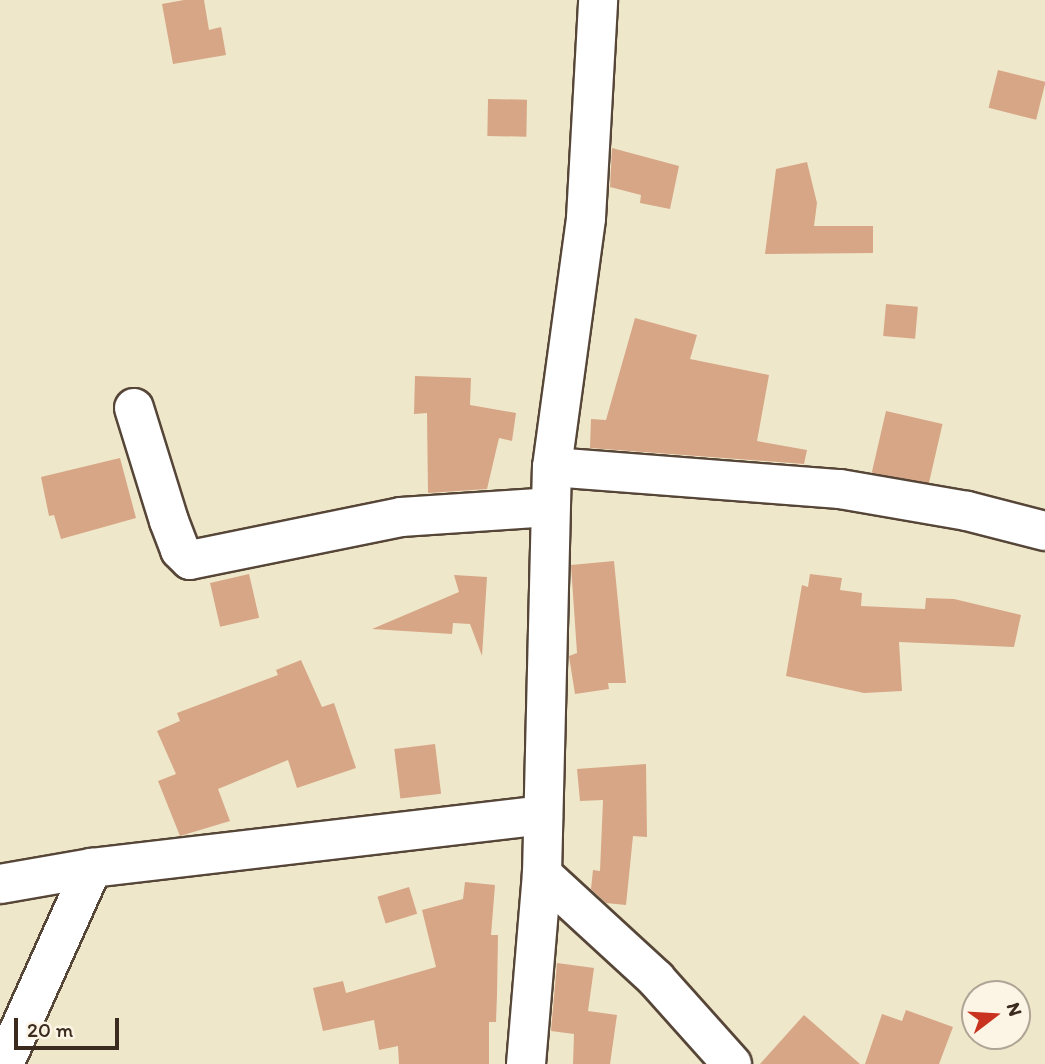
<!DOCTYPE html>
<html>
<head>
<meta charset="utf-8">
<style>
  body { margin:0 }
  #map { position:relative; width:1045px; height:1064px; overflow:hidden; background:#efe7ca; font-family:Itim,sans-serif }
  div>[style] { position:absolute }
  .building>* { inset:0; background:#d6a686; transform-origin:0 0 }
  .roads { filter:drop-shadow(2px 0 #564638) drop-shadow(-2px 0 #564638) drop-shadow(0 2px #564638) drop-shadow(0 -2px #564638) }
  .street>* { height:38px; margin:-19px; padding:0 19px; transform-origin:19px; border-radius:19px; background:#fff }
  span { translate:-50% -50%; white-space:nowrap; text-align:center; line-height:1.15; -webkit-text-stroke:5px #fcf5e5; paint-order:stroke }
  .north { position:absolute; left:961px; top:980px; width:70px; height:70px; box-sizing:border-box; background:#fcf5e5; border:2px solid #afa495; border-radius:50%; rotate:73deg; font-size:19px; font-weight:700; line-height:28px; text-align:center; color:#3b2a1e }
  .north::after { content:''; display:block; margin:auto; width:24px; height:32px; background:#c8321e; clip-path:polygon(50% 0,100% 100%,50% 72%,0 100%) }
  .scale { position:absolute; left:14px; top:1018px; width:105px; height:32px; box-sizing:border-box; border:4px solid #3b2a1e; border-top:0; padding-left:9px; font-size:21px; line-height:24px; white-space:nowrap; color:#3b2a1e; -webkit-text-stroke:5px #fcf5e5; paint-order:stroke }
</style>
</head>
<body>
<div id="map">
  <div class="building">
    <i style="clip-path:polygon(184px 0,204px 0,209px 30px,221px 27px,226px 55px,173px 64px,162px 4px)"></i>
    <i style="left:998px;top:70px;width:49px;height:39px;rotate:14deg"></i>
    <i style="left:488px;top:99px;width:39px;height:37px;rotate:1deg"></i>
    <i style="clip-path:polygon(612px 148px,679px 166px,670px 209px,640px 203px,641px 195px,610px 187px)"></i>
    <i style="clip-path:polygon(807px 162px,817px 203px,814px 226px,873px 226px,873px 253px,765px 254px,776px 169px)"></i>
    <i style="left:886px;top:304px;width:32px;height:32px;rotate:5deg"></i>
    <i style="clip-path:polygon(635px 318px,697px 335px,690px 359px,769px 375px,757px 441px,807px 450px,804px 464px,590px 448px,591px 419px,606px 420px)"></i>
    <i style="clip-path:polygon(415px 376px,471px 378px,470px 405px,516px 413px,512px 441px,499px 438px,487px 489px,428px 493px,427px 413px,414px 414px)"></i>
    <i style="left:886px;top:411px;width:58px;height:63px;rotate:13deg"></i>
    <i style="clip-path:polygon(120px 458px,136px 518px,61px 539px,54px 515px,49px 516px,41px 477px)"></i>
    <i style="clip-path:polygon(614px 561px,626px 683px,608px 683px,609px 689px,575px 694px,569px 656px,577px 653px,571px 565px)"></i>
    <i style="left:249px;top:574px;width:45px;height:40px;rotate:77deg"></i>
    <i style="clip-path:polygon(810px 574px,842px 578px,840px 590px,862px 593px,861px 606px,925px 609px,926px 598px,954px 599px,1021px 615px,1014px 647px,899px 642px,902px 691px,864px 693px,786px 676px,802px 585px,808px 587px)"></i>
    <i style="clip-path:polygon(454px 575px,487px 577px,482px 656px,470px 624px,453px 623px,452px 634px,372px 629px,459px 592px)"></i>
    <i style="clip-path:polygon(301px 660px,322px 707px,334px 703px,356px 768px,297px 788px,288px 760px,218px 789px,230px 821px,180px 836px,158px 781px,176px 774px,157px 731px,180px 721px,177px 713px,278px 675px,276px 670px)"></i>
    <i style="left:435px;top:744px;width:50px;height:41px;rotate:83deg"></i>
    <i style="clip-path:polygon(646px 764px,647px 837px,633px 836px,626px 905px,606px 903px,591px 889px,593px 870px,600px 871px,603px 800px,580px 801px,577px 769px)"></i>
    <i style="clip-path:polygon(465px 882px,495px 885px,491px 935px,498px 935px,497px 995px,496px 1022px,489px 1022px,489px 1064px,399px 1064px,398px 1046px,379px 1050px,374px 1020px,323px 1031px,313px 988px,343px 981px,346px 993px,436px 967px,422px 910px,463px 899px)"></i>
    <i style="left:409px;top:887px;width:28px;height:33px;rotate:73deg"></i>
    <i style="clip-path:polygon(557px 963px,594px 968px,588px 1011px,617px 1015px,610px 1064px,573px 1064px,574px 1034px,551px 1031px)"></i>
    <i style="clip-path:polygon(906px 1010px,953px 1027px,939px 1064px,865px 1064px,882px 1014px,902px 1021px)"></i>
    <i style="clip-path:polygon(804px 1015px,860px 1064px,760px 1064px)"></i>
  </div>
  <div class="roads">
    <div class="street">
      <i style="left:134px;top:408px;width:118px;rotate:72.8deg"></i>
      <i style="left:169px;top:521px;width:31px;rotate:69deg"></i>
      <i style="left:180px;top:550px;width:14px;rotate:45deg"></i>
      <i style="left:190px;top:560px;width:215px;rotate:-11.5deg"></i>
      <i style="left:401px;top:517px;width:149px;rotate:-3.8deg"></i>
      <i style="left:552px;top:467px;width:289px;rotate:4.4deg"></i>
      <i style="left:840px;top:489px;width:129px;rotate:9.8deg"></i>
      <i style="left:967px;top:511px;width:81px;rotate:14.4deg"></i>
      <i style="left:542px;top:874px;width:155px;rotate:42.6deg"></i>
      <i style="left:656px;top:979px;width:114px;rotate:48.2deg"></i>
      <i style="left:0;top:884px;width:93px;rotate:-9.9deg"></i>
      <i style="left:92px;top:868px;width:454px;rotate:-6.7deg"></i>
      <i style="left:4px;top:1064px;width:215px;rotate:-65.8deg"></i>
      <i style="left:526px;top:1064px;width:191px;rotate:-85.2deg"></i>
      <i style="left:542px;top:874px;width:407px;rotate:-88.6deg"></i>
      <i style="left:552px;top:467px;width:251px;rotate:-82.2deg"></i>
      <i style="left:586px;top:218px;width:218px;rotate:-86.8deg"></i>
    </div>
  </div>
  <div class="north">N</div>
  <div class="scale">20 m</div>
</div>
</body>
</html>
